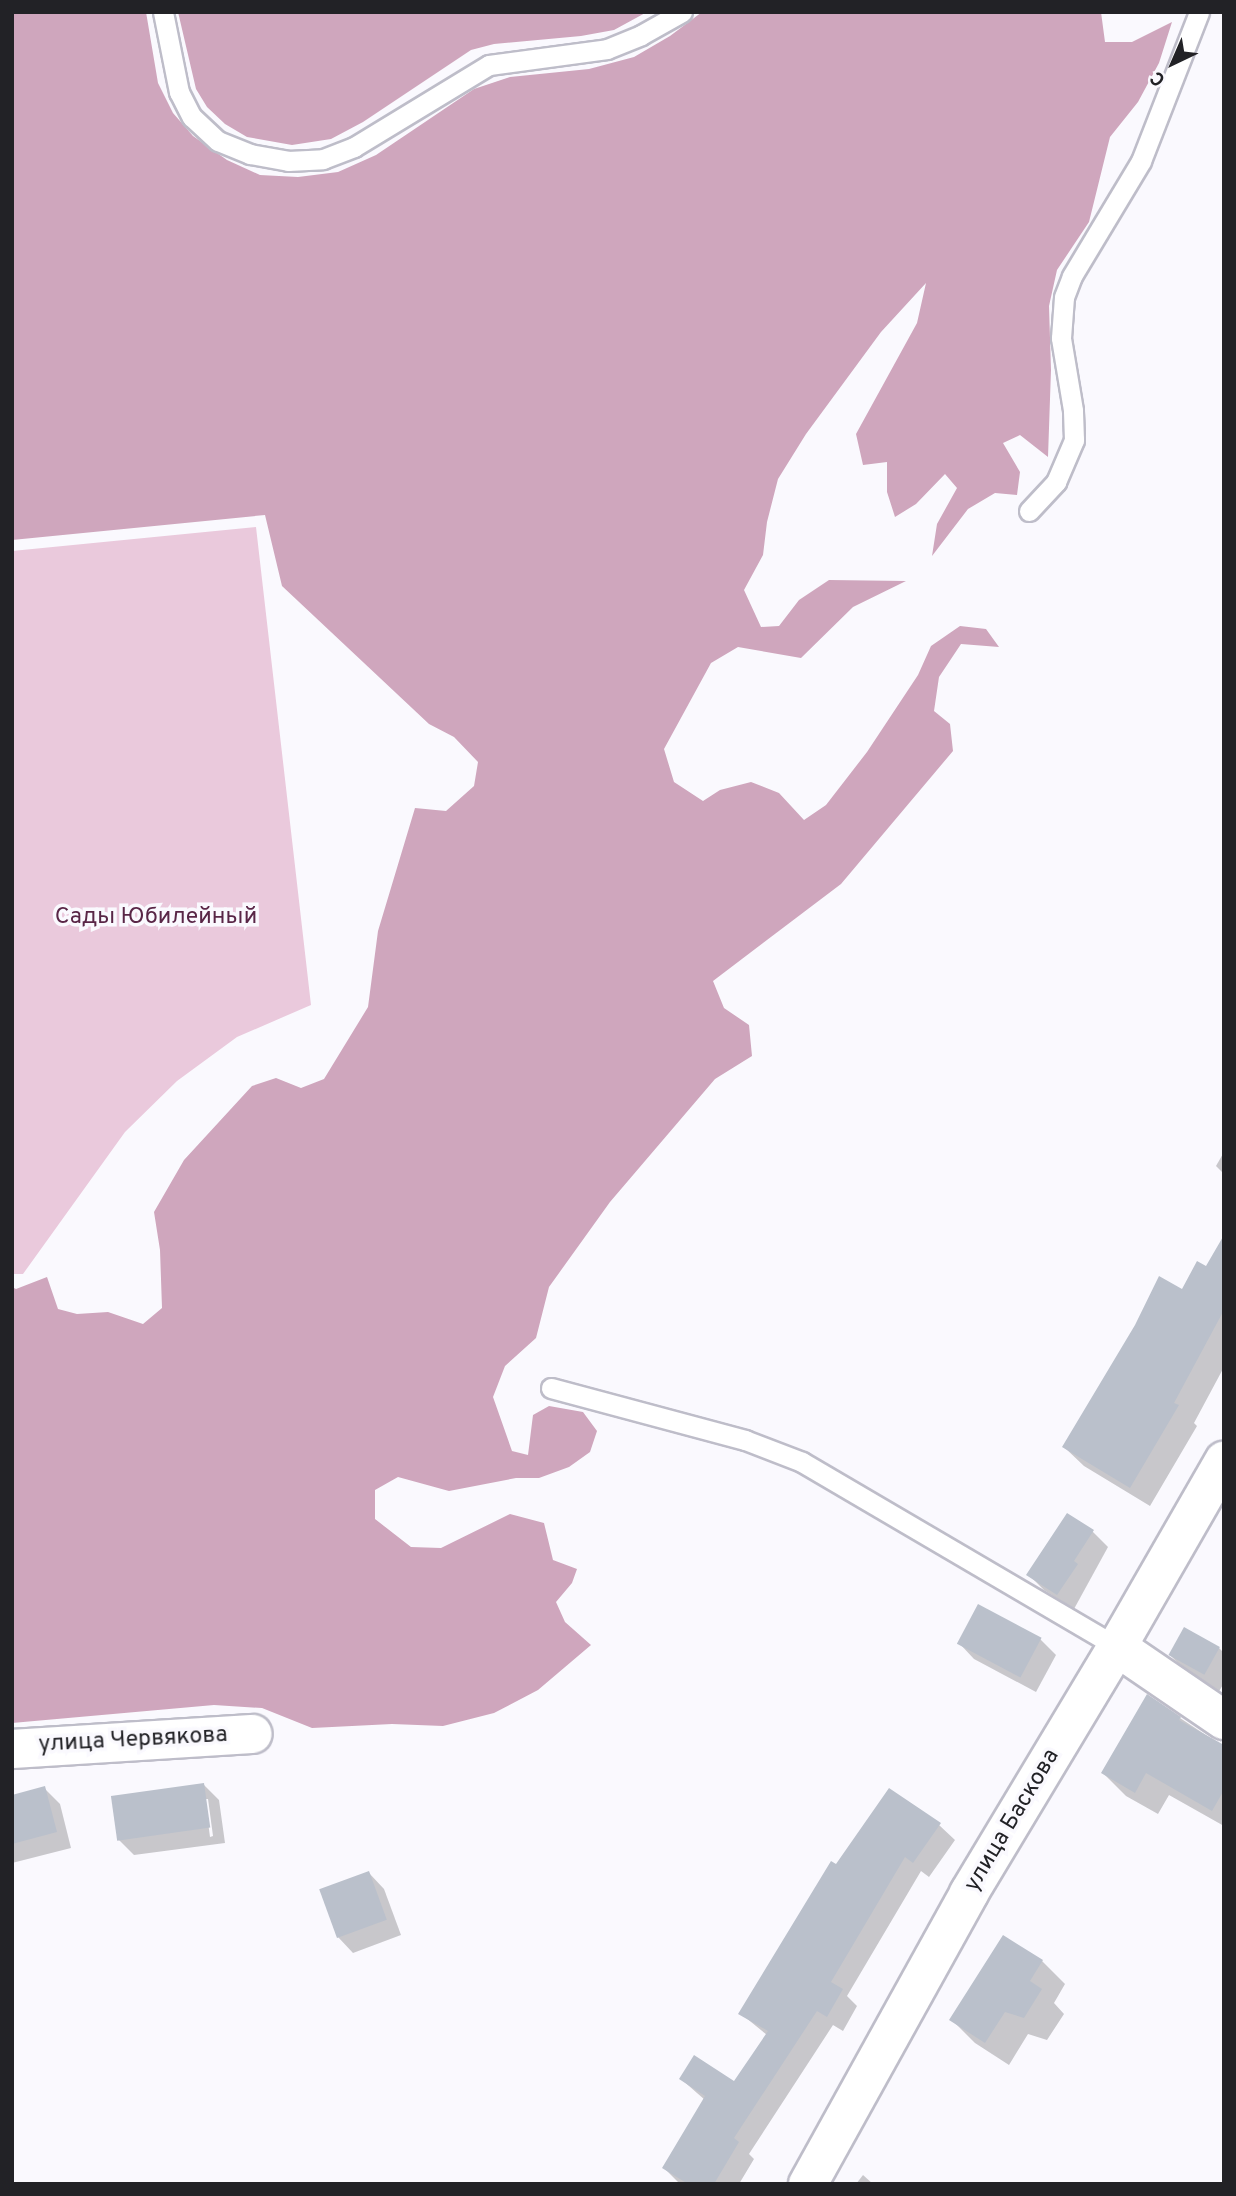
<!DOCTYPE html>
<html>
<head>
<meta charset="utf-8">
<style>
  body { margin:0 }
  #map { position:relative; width:1236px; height:2196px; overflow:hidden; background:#faf9fe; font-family:Overpass,sans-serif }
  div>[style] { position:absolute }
  .green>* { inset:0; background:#eac9dc }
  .forest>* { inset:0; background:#cfa6bd }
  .shadow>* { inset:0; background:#0003 }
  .building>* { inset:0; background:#bac0cb; transform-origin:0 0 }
  .roads { filter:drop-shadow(2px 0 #bebdc9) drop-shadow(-2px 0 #bebdc9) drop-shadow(0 2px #bebdc9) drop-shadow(0 -2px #bebdc9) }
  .service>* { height:19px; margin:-9.5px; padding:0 9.5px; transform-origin:9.5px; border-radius:9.5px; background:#fff }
  .minor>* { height:38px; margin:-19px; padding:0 19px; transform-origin:19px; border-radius:19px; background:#fff }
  span { translate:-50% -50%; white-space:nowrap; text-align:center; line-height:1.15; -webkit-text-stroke:7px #faf9fe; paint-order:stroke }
  .park-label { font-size:23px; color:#592647 }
  .street-label { font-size:23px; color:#222226 }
  .frame { position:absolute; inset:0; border:14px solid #222226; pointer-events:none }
  .north { position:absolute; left:1138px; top:28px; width:70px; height:70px; -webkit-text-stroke:5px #faf9fe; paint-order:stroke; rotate:224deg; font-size:19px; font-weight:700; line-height:28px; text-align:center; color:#222226 }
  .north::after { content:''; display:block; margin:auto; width:24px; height:32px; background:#222226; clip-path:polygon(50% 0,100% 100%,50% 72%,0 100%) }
</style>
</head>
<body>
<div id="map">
  <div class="green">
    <i style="clip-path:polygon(256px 527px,311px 1005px,237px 1037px,177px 1081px,125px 1132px,23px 1274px,12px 1274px,12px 551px)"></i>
  </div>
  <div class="forest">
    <i style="clip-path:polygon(12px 12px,146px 12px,158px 83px,173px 113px,193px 136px,227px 160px,260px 175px,298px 177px,338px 172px,376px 155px,474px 89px,510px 77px,589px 69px,634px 57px,670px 36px,702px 12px,1101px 12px,1105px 42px,1132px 42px,1172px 22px,1159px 63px,1138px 102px,1110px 137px,1089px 222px,1057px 270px,1049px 306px,1051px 370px,1048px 457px,1020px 435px,1003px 443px,1020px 472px,1017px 495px,995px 493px,968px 509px,932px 556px,937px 524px,957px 488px,945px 474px,916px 504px,895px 517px,887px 492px,887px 462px,863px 465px,856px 434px,917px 323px,926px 283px,881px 332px,806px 434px,778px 479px,767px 522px,763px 555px,744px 590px,761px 627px,779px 626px,799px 600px,829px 580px,906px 581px,853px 607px,801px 658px,738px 647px,711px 663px,664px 749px,674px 782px,703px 801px,720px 790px,751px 782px,779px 793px,804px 820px,826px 805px,867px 752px,918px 675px,931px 646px,960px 626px,986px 629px,999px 647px,961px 644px,939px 677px,934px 711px,950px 724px,953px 751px,841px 884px,713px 981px,724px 1008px,749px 1025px,752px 1056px,715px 1079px,610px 1202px,549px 1287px,536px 1338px,505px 1366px,493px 1397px,512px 1451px,528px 1455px,533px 1415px,549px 1406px,583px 1412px,597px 1431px,590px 1452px,569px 1467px,539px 1478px,516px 1478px,449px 1491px,398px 1477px,375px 1490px,375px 1519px,411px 1547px,441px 1548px,510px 1514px,544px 1523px,553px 1560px,577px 1569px,572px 1583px,556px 1602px,565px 1622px,591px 1645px,538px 1690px,494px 1713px,443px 1726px,392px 1724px,312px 1728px,262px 1708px,214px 1705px,12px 1723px,12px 1287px,16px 1289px,47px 1277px,58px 1309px,77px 1314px,108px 1312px,143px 1324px,162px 1308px,160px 1250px,154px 1212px,184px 1160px,252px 1086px,276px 1078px,301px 1088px,324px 1079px,368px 1007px,378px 931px,415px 808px,446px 811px,474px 786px,478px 762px,454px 737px,429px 724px,282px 586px,265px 515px,12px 540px)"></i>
    <i style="clip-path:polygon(178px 12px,647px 12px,614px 30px,581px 36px,494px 44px,471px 50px,363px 122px,331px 139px,292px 145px,247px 137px,225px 124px,207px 107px,196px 89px)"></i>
  </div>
  <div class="shadow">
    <i style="clip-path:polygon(1224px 1152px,1224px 1174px,1216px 1166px)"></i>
    <i style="clip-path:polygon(1224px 1239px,1224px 1367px,1194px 1423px,1197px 1426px,1150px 1506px,1084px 1466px,1064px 1447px,1183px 1291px,1207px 1269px)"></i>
    <i style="clip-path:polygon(1092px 1531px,1108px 1547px,1074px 1609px,1044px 1590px,1029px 1575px)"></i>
    <i style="clip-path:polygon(1040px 1639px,1056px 1655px,1036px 1692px,974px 1659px,959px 1643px)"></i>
    <i style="clip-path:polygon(1219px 1648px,1224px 1653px,1224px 1683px,1218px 1693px,1186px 1671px,1170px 1655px)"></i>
    <i style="clip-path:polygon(1180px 1718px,1224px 1747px,1224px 1826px,1169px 1795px,1158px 1814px,1126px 1796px,1103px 1773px)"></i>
    <i style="clip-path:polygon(evenodd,204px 1785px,219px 1800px,225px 1843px,134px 1855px,118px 1839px,204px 1785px,205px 1799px,208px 1799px,213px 1836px,210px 1837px,205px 1799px)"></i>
    <i style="clip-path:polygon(44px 1788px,60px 1804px,71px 1848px,12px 1863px,12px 1796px)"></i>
    <i style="clip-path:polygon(939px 1825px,955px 1840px,929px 1877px,921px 1871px,847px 1996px,857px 2006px,843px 2031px,833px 2025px,749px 2154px,754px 2159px,739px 2184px,680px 2184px,664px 2168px,705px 2100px,681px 2079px,734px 2084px,767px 2035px,740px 2013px,836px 1866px)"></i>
    <i style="clip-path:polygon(369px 1873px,384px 1889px,401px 1935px,353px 1953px,338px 1937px)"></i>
    <i style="clip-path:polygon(1042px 1961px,1065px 1984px,1054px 2003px,1064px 2014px,1047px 2040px,1028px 2034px,1009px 2065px,975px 2043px,952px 2020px)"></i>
    <i style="clip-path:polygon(863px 2175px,873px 2184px,856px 2184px)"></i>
  </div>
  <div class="building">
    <i style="clip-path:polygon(1224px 1235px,1224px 1310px,1174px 1403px,1179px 1405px,1130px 1488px,1062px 1447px,1135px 1325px,1159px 1276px,1182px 1289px,1197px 1261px,1206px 1266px)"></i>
    <i style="clip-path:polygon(1067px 1513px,1094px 1530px,1074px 1561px,1078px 1564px,1057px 1595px,1026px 1575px)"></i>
    <i style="left:978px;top:1604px;width:72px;height:45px;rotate:28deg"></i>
    <i style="left:1184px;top:1627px;width:41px;height:32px;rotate:29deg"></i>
    <i style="clip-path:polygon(1147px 1694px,1181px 1717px,1179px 1720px,1224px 1745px,1224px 1790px,1212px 1811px,1146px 1773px,1135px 1793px,1101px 1773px)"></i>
    <i style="left:204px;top:1783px;width:45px;height:94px;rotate:82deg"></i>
    <i style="clip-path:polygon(45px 1786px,57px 1832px,12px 1844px,12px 1795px)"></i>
    <i style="clip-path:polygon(889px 1788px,941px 1823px,913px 1863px,905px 1857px,831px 1982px,843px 1989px,827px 2017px,817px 2011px,734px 2138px,739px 2142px,714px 2184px,688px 2184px,662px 2168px,705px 2096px,679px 2079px,694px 2055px,734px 2081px,768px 2031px,738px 2014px,831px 1861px,836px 1864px)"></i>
    <i style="left:369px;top:1871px;width:52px;height:53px;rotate:70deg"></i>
    <i style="clip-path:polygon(1003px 1935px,1043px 1960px,1030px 1981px,1042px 1989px,1024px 2018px,1005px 2012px,985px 2043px,949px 2020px)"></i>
  </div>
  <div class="roads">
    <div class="service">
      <i style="left:163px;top:12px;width:82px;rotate:78.7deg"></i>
      <i style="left:179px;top:92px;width:28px;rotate:63deg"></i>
      <i style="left:192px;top:117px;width:35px;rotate:43deg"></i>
      <i style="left:218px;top:141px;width:35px;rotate:22deg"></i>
      <i style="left:250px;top:154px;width:39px;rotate:10deg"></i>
      <i style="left:288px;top:161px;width:35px;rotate:-3deg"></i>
      <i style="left:323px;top:159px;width:33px;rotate:-21deg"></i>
      <i style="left:354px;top:147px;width:158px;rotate:-31.3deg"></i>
      <i style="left:489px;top:65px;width:119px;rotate:-7.7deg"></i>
      <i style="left:607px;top:49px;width:37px;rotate:-22deg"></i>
      <i style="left:641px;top:35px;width:47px;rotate:-29.3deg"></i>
      <i style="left:1029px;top:511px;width:40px;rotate:-47deg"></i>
      <i style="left:1056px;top:482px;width:46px;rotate:-66.8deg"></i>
      <i style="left:1074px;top:440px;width:30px;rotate:-92deg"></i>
      <i style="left:1073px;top:410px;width:73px;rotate:-99.5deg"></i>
      <i style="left:1061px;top:338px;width:41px;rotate:-85.8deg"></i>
      <i style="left:1064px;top:297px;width:22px;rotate:-69deg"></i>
      <i style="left:1072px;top:276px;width:134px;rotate:-59deg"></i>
      <i style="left:1141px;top:161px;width:160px;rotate:-68.7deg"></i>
      <i style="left:551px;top:1388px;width:201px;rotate:15deg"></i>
      <i style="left:745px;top:1440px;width:61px;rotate:21.1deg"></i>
      <i style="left:802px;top:1462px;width:365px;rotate:30.4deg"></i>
    </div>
    <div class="minor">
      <i style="left:1117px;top:1647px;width:130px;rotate:34.3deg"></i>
      <i style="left:12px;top:1749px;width:241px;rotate:-3.6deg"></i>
      <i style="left:808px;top:2184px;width:333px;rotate:-61deg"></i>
      <i style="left:969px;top:1893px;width:287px;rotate:-59deg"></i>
      <i style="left:1117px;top:1647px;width:215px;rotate:-60.1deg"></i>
    </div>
  </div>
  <div class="park-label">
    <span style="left:156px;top:918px">Сады Юбилейный</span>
  </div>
  <div class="street-label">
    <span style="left:133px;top:1741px;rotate:-3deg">улица Червякова</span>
    <span style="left:1013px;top:1821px;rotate:-59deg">улица Баскова</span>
  </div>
  <div class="frame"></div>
  <div class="north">С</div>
</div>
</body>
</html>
